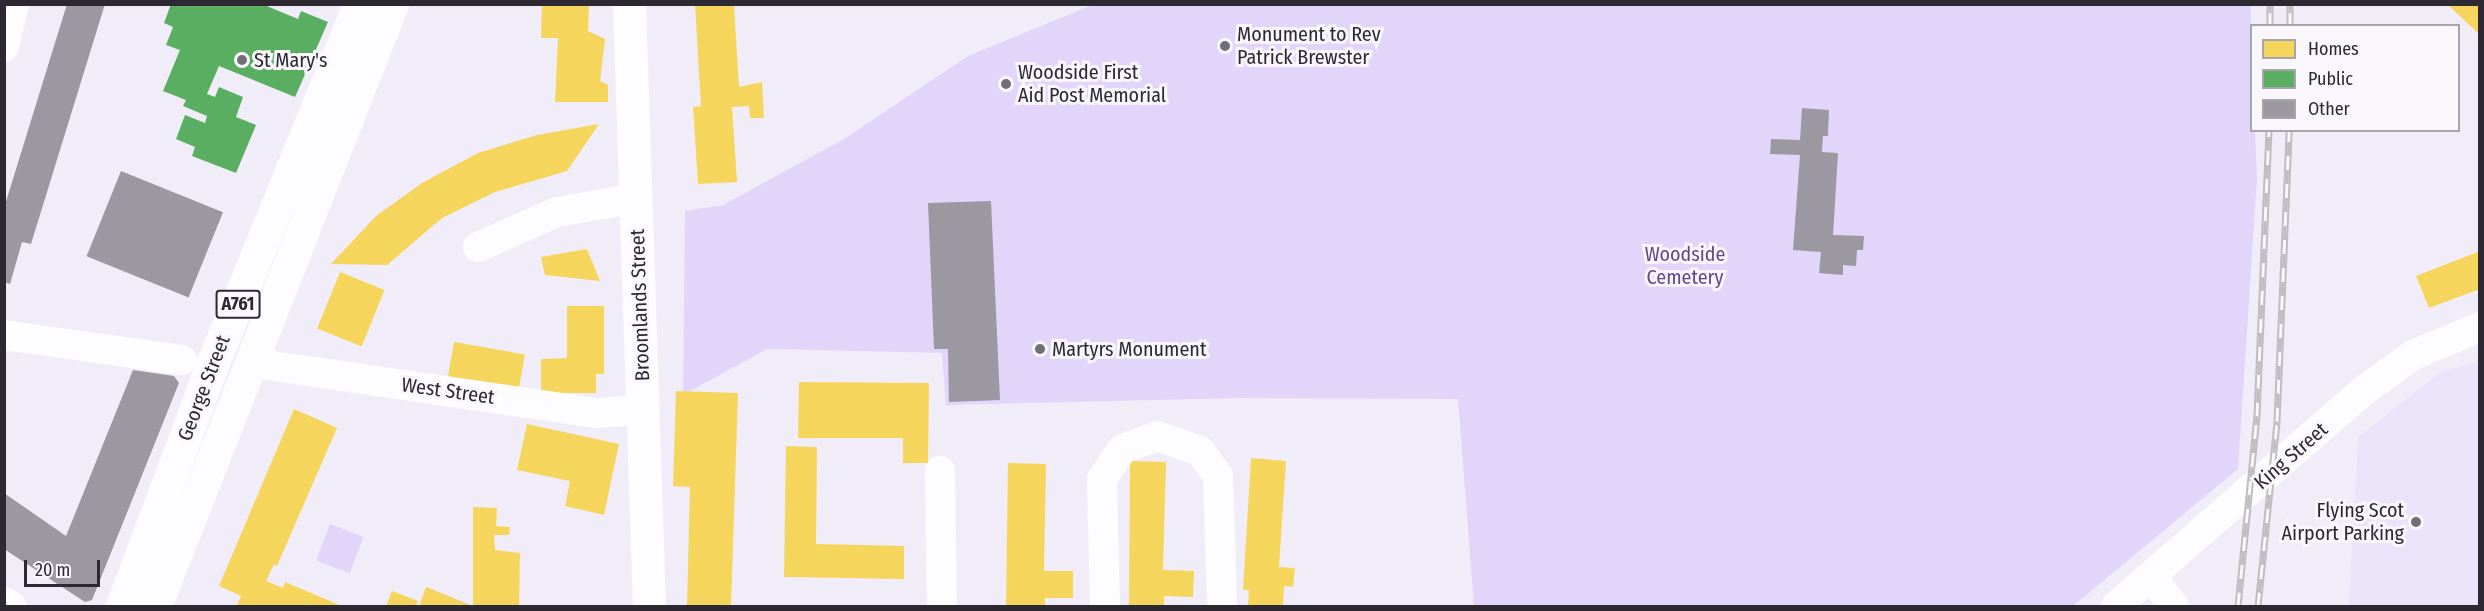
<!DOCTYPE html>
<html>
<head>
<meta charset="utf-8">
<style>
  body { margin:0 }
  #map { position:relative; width:2484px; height:611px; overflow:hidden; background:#f0edf9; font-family:"Fira Sans Condensed",sans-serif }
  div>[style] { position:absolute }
  .built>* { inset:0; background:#eae4fb }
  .green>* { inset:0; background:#e1d6fa; transform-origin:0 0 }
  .homes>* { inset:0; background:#f6d55c; transform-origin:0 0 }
  .public>* { inset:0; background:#5aae61 }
  .building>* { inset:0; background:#9b98a2; transform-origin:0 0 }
  .minor>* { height:30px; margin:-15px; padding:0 15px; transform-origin:15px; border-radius:15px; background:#fdfcfe }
  .major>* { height:33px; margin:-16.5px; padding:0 16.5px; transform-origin:16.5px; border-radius:16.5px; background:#fdfcfe }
  .rail>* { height:7px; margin-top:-3.5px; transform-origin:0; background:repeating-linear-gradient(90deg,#f9f7fc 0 14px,#bebdc0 0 28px); box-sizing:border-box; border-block:2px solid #bebdc0 }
  .dots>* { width:16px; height:16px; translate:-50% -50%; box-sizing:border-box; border:3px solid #f9f7fc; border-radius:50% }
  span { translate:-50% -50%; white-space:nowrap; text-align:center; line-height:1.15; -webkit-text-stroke:6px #f9f7fc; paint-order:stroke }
  .shield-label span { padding:2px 4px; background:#f9f7fc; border:2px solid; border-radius:4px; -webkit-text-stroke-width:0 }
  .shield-label { font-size:18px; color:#2c2932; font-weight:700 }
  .poi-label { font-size:20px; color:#2c2932 }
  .left { translate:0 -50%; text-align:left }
  .right { translate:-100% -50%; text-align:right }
  .park-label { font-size:20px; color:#61478e }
  .street-label { font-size:20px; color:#2c2932 }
  .frame { position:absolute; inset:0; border:6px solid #2c2932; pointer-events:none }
  .legend { position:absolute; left:2250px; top:24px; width:210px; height:108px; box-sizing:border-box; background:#f9f7fc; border:2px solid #a7a5ab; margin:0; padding:8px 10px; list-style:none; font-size:18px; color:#2c2932 }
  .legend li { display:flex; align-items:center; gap:12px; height:30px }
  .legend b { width:30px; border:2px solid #a7a5ab }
  .scale { position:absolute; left:24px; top:560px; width:76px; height:27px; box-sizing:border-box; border:3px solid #2c2932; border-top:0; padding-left:8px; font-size:18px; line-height:21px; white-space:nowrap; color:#2c2932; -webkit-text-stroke:4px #f9f7fc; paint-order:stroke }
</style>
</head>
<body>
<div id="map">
  <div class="built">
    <i style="clip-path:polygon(2479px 361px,2479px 606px,2349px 606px,2358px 437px,2441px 372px)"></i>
  </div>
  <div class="green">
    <i style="clip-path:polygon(1092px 5px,2251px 5px,2252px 130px,2255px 131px,2257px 178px,2238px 469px,2073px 606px,1474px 606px,1458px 399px,1243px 398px,946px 405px,942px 353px,767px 349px,683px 395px,685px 211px,723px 205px,844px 139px,968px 56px)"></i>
    <i style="left:330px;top:524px;width:36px;height:39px;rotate:21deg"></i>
  </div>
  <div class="homes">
    <i style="clip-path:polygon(542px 4px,589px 4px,588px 31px,605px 39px,600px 81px,608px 85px,608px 102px,555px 102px,558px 38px,541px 38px)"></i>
    <i style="clip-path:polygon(695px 4px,734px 4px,739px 87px,762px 82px,764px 118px,750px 118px,749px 106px,732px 107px,737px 182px,698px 184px,693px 107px,701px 106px)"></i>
    <i style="clip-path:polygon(2447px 4px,2480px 4px,2480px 35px)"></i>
    <i style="clip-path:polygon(599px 124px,567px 171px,495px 192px,442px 218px,387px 265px,331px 264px,376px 216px,422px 183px,478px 153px,537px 135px)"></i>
    <i style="clip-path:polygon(587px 249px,600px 281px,545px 275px,541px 257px)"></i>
    <i style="clip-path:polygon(2480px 251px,2480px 289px,2429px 308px,2416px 276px)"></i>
    <i style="left:340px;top:272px;width:48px;height:61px;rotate:22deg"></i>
    <i style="clip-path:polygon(567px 306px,604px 306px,604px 374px,596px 374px,596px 393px,541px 393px,541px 359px,567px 358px)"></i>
    <i style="left:454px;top:342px;width:72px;height:36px;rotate:10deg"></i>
    <i style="clip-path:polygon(799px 382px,929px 383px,928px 463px,903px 463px,903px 438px,798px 438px)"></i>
    <i style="clip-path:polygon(676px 391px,738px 393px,731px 606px,687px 606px,690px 487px,673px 486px)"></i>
    <i style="clip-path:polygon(294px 409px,337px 428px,277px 566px,274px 564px,266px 581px,283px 588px,285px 582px,342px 606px,237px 606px,241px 596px,219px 586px)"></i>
    <i style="clip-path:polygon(527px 424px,619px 444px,604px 515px,565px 506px,570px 481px,517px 470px)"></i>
    <i style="clip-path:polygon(786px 446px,817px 447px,816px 544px,904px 546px,904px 579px,784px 577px)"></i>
    <i style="clip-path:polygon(1251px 458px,1286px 461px,1279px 567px,1295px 568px,1293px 587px,1284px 586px,1283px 606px,1248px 606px,1249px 590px,1243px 590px)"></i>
    <i style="clip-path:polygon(1130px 461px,1166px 462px,1163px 570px,1194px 571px,1193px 597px,1164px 596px,1164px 606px,1129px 606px)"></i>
    <i style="clip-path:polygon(1008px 463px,1046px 464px,1044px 571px,1073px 571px,1073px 598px,1045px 598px,1045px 606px,1006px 606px)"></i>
    <i style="clip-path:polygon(473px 507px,497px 508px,496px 526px,510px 527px,509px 535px,494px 535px,495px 550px,520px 553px,519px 606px,473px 606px)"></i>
    <i style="clip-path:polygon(426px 587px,473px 606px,419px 606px)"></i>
    <i style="clip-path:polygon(392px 591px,418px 601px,416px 606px,386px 606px)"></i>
  </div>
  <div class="public">
    <i style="clip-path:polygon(171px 4px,262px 4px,298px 19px,301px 11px,328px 22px,295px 97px,219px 66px,207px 94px,215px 97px,219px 87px,243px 97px,236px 117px,256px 125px,236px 173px,192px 156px,195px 147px,176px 139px,185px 115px,205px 123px,207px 116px,183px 106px,186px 100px,163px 91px,180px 50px,166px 45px,173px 27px,164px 23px)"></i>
  </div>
  <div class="building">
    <i style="clip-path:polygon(67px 4px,105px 4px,31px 244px,22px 242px,10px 284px,4px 282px,4px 208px)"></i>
    <i style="clip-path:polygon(1802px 108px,1829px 110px,1828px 136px,1823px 136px,1822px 152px,1838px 153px,1833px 235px,1864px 236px,1863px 250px,1857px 250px,1856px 266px,1843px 265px,1843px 275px,1819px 273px,1821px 252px,1793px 250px,1800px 155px,1770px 154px,1771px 139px,1800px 140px)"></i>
    <i style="left:121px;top:171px;width:110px;height:92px;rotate:22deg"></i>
    <i style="clip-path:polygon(991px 201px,1000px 400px,949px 402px,948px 349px,934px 349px,928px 203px)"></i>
    <i style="clip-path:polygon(133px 370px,174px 376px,179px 383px,92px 600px,85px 602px,4px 549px,4px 493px,66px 536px)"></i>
  </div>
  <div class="minor">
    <i style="left:4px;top:47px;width:44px;rotate:-76.9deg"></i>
    <i style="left:478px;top:247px;width:86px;rotate:-23.9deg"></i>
    <i style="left:557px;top:212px;width:80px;rotate:-10deg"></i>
    <i style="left:4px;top:335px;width:180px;rotate:8deg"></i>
    <i style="left:253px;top:363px;width:347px;rotate:8.3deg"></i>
    <i style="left:596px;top:413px;width:46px;rotate:-3.7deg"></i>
    <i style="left:940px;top:471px;width:135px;rotate:89.2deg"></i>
    <i style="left:2152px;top:578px;width:36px;rotate:52deg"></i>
    <i style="left:1105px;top:606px;width:127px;rotate:-91.4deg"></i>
    <i style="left:1102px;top:479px;width:36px;rotate:-56deg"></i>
    <i style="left:1122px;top:449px;width:37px;rotate:-20deg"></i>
    <i style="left:1157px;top:436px;width:46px;rotate:19.2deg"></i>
    <i style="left:1200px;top:451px;width:31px;rotate:54deg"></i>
    <i style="left:1218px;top:476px;width:130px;rotate:88.2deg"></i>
    <i style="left:2116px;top:606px;width:331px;rotate:-41deg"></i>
    <i style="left:2366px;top:389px;width:58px;rotate:-35.9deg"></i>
    <i style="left:2413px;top:355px;width:73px;rotate:-22.7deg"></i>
  </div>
  <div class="major">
    <i style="left:629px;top:4px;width:602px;rotate:88.1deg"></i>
    <i style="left:4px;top:603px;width:6px;rotate:31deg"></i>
    <i style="left:122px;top:606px;width:257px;rotate:-69.5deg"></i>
    <i style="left:212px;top:365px;width:390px;rotate:-67.8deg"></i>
    <i style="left:155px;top:606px;width:647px;rotate:-68.51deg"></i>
  </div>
  <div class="rail">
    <i style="left:2270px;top:26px;width:22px;rotate:-90deg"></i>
    <i style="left:2290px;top:26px;width:22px;rotate:-90deg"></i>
    <i style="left:2238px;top:606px;width:191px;rotate:-84.3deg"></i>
    <i style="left:2257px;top:416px;width:286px;rotate:-87.6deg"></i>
    <i style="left:2258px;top:606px;width:186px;rotate:-84.1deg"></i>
    <i style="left:2277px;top:421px;width:291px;rotate:-87.6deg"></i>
  </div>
  <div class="dots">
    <i style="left:1225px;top:46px;background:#716e78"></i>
    <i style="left:242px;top:60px;background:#716e78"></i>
    <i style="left:1006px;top:84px;background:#716e78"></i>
    <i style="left:1040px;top:349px;background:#716e78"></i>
    <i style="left:2416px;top:522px;background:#716e78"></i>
  </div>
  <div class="shield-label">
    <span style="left:238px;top:304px">A761</span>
  </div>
  <div class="poi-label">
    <span class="left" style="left:1237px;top:46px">Monument to Rev<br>Patrick Brewster</span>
    <span class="left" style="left:254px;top:60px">St Mary's</span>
    <span class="left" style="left:1018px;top:84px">Woodside First<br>Aid Post Memorial</span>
    <span class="left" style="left:1052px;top:349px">Martyrs Monument</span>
    <span class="right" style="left:2404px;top:522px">Flying Scot<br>Airport Parking</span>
  </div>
  <div class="park-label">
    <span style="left:1685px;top:266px">Woodside<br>Cemetery</span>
  </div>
  <div class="street-label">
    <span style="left:640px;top:305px;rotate:-92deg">Broomlands Street</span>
    <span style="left:204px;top:388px;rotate:-69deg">George Street</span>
    <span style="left:448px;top:391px;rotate:8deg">West Street</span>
    <span style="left:2291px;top:456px;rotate:-41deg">King Street</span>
  </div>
  <div class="frame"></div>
  <ul class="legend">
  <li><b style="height:16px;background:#f6d55c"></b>Homes</li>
  <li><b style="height:16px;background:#5aae61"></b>Public</li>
  <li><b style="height:16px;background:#9b98a2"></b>Other</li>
  </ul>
  <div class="scale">20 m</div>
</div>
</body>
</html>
